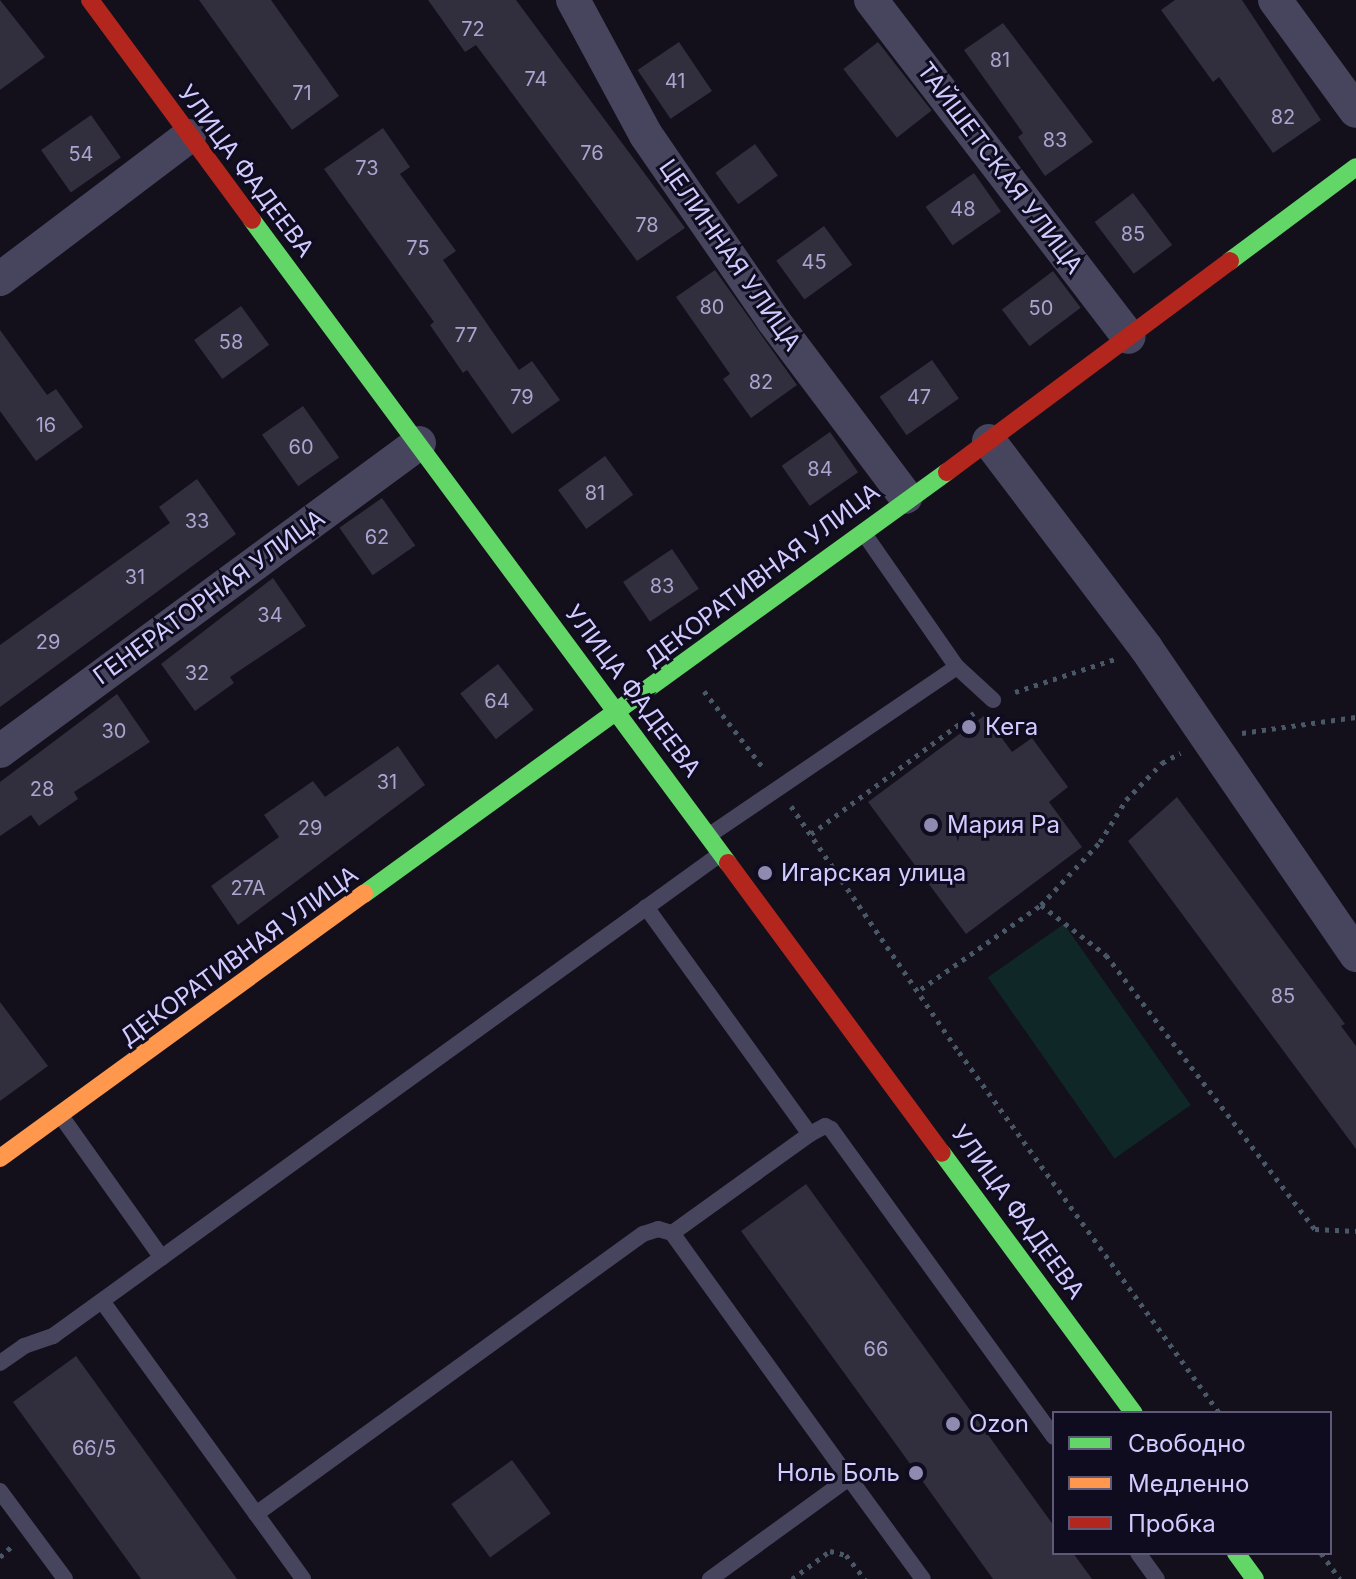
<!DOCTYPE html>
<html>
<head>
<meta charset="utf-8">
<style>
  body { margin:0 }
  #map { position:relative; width:1356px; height:1579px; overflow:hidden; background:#13101c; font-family:Inter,sans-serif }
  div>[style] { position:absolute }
  .green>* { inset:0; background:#102728; transform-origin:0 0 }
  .building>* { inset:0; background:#312e3e; transform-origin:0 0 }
  .path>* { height:5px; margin-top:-2.5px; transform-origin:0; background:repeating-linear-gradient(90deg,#495867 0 4px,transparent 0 10px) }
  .lane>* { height:16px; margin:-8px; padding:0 8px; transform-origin:8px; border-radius:8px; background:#46455d }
  .street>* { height:34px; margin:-17px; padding:0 17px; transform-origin:17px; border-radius:17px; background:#46455d }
  .fast>* { height:18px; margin:-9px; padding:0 9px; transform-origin:9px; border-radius:9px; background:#63d668 }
  .slow>* { height:18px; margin:-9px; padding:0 9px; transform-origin:9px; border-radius:9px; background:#ff974d }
  .jam>* { height:18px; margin:-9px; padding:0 9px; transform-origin:9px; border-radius:9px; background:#b3261e }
  .dots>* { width:22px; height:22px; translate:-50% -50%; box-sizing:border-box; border:4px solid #100c20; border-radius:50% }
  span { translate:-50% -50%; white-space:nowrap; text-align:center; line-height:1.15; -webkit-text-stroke:6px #100c20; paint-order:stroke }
  .number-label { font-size:20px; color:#aaa4cf }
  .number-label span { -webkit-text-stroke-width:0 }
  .street-label { font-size:24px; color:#d2cbff }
  .poi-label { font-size:24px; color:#d2cbff }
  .left { translate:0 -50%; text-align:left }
  .right { translate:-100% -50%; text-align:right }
  .legend { position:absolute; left:1052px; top:1411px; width:280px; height:144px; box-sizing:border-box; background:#100c20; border:2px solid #5e5879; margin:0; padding:10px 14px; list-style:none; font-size:24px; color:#d2cbff }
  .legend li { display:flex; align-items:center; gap:16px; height:40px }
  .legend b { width:40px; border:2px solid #5e5879 }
</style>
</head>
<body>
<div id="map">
  <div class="green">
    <i style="left:1064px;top:924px;width:221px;height:93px;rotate:55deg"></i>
  </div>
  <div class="building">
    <i style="clip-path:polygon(0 0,45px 57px,0 90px)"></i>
    <i style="clip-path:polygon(199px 0,271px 0,339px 96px,292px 130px)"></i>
    <i style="clip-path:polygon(428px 0,516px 0,685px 228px,637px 261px,476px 45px,465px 52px)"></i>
    <i style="clip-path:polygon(1175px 0,1242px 0,1321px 120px,1273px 153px,1219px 77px,1213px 82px,1161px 10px)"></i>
    <i style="clip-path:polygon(1003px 23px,1093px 142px,1045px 176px,1018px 137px,1023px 133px,964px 50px)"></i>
    <i style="left:679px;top:42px;width:59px;height:50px;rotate:56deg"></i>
    <i style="left:878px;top:42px;width:87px;height:44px;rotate:52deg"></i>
    <i style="left:91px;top:115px;width:52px;height:61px;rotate:55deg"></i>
    <i style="clip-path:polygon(383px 128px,410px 167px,400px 174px,456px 251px,443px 260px,519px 370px,532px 361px,560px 400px,512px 434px,467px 370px,463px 373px,430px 325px,434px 322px,324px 169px)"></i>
    <i style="left:755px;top:144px;width:39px;height:49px;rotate:54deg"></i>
    <i style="left:974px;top:173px;width:47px;height:59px;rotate:55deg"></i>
    <i style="left:1133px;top:193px;width:65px;height:48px;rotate:53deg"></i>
    <i style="left:824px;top:226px;width:48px;height:59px;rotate:54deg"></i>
    <i style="clip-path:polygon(715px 270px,797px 385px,751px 418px,723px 379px,730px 374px,676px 297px)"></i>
    <i style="left:1053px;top:271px;width:46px;height:64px;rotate:53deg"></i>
    <i style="left:241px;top:306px;width:48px;height:58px;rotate:54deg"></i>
    <i style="clip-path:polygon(0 330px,47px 395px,56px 389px,83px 427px,36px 461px,0 411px)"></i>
    <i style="left:932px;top:360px;width:47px;height:64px;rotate:55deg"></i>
    <i style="left:303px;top:406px;width:63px;height:50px;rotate:55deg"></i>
    <i style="left:830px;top:432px;width:49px;height:59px;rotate:55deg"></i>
    <i style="left:605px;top:456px;width:48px;height:58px;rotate:54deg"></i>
    <i style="clip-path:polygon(197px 479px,236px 534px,0 707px,0 645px,170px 523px,159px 507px)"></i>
    <i style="left:382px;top:498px;width:58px;height:52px;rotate:55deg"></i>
    <i style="left:672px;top:549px;width:48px;height:59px;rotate:56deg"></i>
    <i style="clip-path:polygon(273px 578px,306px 626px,230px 677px,234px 683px,195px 711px,161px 664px)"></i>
    <i style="left:498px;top:664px;width:58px;height:48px;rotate:52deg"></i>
    <i style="clip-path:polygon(117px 694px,150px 742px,74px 792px,78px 799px,39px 826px,31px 815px,0 836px,0 782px)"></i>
    <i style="clip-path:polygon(985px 715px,1012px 752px,1032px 738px,1068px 787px,1049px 802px,1082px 847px,966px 934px,868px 802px)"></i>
    <i style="clip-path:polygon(398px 746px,425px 785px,238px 925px,211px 886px,279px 837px,264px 815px,313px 781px,325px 797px)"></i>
    <i style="clip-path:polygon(1177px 797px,1345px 1024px,1341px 1026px,1356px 1046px,1356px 1149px,1128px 841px)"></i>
    <i style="clip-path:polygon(0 1002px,48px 1066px,0 1101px)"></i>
    <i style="clip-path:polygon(806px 1184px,1054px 1526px,1054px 1553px,1073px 1553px,1092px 1579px,993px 1579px,895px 1443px,741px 1231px)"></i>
    <i style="clip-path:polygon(76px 1356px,193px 1518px,237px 1579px,141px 1579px,13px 1402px)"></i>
    <i style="left:512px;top:1460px;width:66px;height:75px;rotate:54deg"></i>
  </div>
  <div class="path">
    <i style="left:704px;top:691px;width:98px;rotate:52.4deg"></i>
    <i style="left:1015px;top:692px;width:105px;rotate:-18.3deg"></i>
    <i style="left:1242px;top:733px;width:115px;rotate:-8deg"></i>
    <i style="left:791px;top:806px;width:298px;rotate:55.7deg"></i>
    <i style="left:959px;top:1052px;width:445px;rotate:54.2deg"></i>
    <i style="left:811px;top:834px;width:203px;rotate:-36.6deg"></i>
    <i style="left:1041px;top:905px;width:82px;rotate:37.6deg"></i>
    <i style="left:1106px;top:955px;width:345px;rotate:52.7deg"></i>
    <i style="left:1315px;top:1229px;width:41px;rotate:2.8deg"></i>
    <i style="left:921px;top:989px;width:146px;rotate:-35deg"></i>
    <i style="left:1041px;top:905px;width:86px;rotate:-46.9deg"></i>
    <i style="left:1100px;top:842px;width:49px;rotate:-58.2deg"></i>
    <i style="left:1126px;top:800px;width:52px;rotate:-45.8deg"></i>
    <i style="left:1162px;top:763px;width:21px;rotate:-29deg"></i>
    <i style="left:1321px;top:1553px;width:32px;rotate:54deg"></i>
    <i style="left:0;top:1557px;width:15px;rotate:-42deg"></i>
    <i style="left:792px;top:1579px;width:47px;rotate:-36.4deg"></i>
    <i style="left:830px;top:1551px;width:16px;rotate:14deg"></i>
    <i style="left:846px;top:1555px;width:31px;rotate:52deg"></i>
  </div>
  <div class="lane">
    <i style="left:863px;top:532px;width:165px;rotate:55.2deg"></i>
    <i style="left:957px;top:667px;width:49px;rotate:42.5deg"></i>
    <i style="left:711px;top:834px;width:297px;rotate:-34.2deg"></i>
    <i style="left:646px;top:907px;width:280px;rotate:54.2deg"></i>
    <i style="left:810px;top:1134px;width:170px;rotate:144.3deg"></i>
    <i style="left:672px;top:1233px;width:302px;rotate:54.2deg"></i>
    <i style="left:849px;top:1478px;width:172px;rotate:144deg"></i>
    <i style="left:61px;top:1116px;width:174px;rotate:54.6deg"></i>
    <i style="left:810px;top:1134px;width:17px;rotate:-28deg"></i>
    <i style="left:825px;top:1126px;width:7px;rotate:27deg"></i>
    <i style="left:831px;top:1129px;width:380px;rotate:54.1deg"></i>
    <i style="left:102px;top:1301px;width:343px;rotate:54.1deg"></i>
    <i style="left:0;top:1363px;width:29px;rotate:-35deg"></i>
    <i style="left:24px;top:1346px;width:31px;rotate:-19deg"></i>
    <i style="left:53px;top:1336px;width:822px;rotate:-35.84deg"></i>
    <i style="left:849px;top:1478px;width:125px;rotate:53.8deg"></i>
    <i style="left:0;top:1491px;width:109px;rotate:53.5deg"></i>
    <i style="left:256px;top:1514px;width:478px;rotate:-35.9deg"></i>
    <i style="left:643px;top:1234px;width:16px;rotate:-18deg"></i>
    <i style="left:658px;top:1229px;width:15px;rotate:16deg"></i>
    <i style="left:1138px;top:1553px;width:32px;rotate:54deg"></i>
  </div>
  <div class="street">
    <i style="left:573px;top:0;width:153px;rotate:61.6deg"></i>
    <i style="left:646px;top:135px;width:224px;rotate:55.5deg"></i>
    <i style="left:773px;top:320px;width:221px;rotate:53.1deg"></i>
    <i style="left:871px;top:0;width:424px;rotate:52.6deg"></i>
    <i style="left:1275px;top:0;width:137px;rotate:53.9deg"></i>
    <i style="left:0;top:279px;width:237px;rotate:-37.1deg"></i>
    <i style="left:989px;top:441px;width:260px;rotate:52.8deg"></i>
    <i style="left:1146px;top:648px;width:372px;rotate:55.6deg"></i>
    <i style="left:0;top:751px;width:520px;rotate:-36.32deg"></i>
  </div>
  <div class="fast">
    <i style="left:252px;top:220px;width:800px;rotate:53.49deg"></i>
    <i style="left:1230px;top:261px;width:157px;rotate:-36.7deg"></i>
    <i style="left:364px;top:894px;width:720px;rotate:-35.9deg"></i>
    <i style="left:942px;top:1153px;width:323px;rotate:53.6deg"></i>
    <i style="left:1236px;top:1553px;width:32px;rotate:54deg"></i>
  </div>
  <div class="slow">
    <i style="left:0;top:1158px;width:450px;rotate:-36deg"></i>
  </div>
  <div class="jam">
    <i style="left:90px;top:0;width:273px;rotate:53.6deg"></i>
    <i style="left:947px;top:472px;width:353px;rotate:-36.7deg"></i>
    <i style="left:728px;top:863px;width:360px;rotate:53.6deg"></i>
  </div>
  <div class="dots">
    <i style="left:969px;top:727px;background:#8f8ab0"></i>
    <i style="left:931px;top:825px;background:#8f8ab0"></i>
    <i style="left:765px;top:873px;background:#8f8ab0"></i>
    <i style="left:953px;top:1424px;background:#8f8ab0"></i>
    <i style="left:916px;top:1473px;background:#8f8ab0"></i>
  </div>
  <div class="number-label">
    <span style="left:473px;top:29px">72</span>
    <span style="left:1000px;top:60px">81</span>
    <span style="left:536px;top:79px">74</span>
    <span style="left:675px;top:81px">41</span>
    <span style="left:302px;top:93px">71</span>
    <span style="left:1283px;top:117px">82</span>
    <span style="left:1055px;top:140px">83</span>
    <span style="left:592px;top:153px">76</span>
    <span style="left:81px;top:154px">54</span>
    <span style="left:367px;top:168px">73</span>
    <span style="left:963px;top:209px">48</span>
    <span style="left:647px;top:225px">78</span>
    <span style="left:1133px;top:234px">85</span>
    <span style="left:418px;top:248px">75</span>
    <span style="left:814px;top:262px">45</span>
    <span style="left:712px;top:307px">80</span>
    <span style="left:1041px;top:308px">50</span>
    <span style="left:466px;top:335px">77</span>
    <span style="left:231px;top:342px">58</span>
    <span style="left:761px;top:382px">82</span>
    <span style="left:522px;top:397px">79</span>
    <span style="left:919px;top:397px">47</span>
    <span style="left:46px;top:425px">16</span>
    <span style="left:301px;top:447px">60</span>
    <span style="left:820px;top:469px">84</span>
    <span style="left:595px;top:493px">81</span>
    <span style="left:197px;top:521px">33</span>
    <span style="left:377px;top:537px">62</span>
    <span style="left:135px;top:577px">31</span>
    <span style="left:662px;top:586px">83</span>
    <span style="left:270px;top:615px">34</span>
    <span style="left:48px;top:642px">29</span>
    <span style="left:197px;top:673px">32</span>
    <span style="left:497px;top:701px">64</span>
    <span style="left:114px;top:731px">30</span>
    <span style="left:387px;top:782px">31</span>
    <span style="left:42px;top:789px">28</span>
    <span style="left:310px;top:828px">29</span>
    <span style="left:248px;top:888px">27А</span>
    <span style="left:1283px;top:996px">85</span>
    <span style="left:876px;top:1349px">66</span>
    <span style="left:94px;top:1448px">66/5</span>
  </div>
  <div class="street-label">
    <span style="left:1000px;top:168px;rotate:53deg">ТАЙШЕТСКАЯ УЛИЦА</span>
    <span style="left:246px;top:171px;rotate:53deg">УЛИЦА ФАДЕЕВА</span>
    <span style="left:730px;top:255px;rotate:55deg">ЦЕЛИННАЯ УЛИЦА</span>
    <span style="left:762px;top:575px;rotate:-37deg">ДЕКОРАТИВНАЯ УЛИЦА</span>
    <span style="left:209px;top:597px;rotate:-36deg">ГЕНЕРАТОРНАЯ УЛИЦА</span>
    <span style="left:633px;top:691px;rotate:53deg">УЛИЦА ФАДЕЕВА</span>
    <span style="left:239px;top:956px;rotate:-36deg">ДЕКОРАТИВНАЯ УЛИЦА</span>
    <span style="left:1018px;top:1212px;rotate:54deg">УЛИЦА ФАДЕЕВА</span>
  </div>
  <div class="poi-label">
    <span class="left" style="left:985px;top:727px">Кега</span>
    <span class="left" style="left:947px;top:825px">Мария Ра</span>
    <span class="left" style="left:781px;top:873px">Игарская улица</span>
    <span class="left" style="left:969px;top:1424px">Ozon</span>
    <span class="right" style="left:900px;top:1473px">Ноль Боль</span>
  </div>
  <ul class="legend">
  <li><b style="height:10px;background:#63d668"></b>Свободно</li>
  <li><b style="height:10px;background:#ff974d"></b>Медленно</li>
  <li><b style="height:10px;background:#b3261e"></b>Пробка</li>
  </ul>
</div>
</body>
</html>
